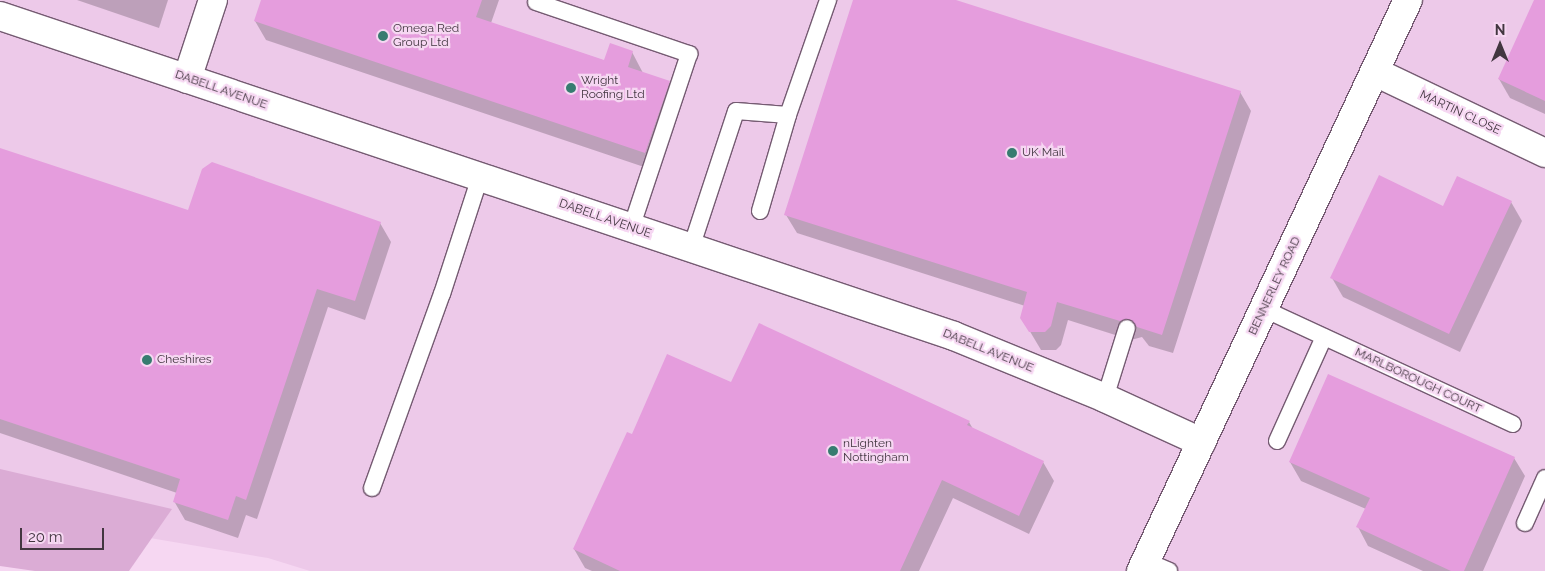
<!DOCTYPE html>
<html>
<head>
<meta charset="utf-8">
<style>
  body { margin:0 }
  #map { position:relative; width:1545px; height:571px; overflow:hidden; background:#f6d7f2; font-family:Raleway,sans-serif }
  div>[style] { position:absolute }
  .built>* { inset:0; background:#edc9e9 }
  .green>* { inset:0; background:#dbacd5 }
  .shadow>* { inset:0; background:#0003 }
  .building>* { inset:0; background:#e59ddd }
  .roads { filter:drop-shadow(1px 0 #755b72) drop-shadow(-1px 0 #755b72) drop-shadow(0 1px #755b72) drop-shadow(0 -1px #755b72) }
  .lane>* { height:16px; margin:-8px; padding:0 8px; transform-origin:8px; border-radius:8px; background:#fff }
  .street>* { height:28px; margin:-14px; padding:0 14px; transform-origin:14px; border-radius:14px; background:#fff }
  .dots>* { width:14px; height:14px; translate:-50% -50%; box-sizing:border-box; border:2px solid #f6d7f2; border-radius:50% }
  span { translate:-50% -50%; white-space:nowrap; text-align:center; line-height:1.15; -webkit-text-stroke:4.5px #f6d7f2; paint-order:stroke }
  .poi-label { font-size:12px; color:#423640 }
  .left { translate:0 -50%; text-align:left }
  .street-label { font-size:12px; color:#423640 }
  .north { position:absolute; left:1475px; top:20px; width:50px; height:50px; -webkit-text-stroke:4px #f6d7f2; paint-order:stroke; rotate:0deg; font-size:14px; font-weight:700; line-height:20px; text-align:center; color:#423640 }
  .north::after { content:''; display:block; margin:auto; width:18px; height:22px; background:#423640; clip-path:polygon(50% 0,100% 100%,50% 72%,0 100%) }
  .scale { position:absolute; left:20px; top:528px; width:84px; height:22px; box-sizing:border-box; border:2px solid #423640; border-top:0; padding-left:6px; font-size:15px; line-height:18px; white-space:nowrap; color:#423640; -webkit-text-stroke:4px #f6d7f2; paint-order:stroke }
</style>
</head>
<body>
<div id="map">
  <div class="built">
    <i style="clip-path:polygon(0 0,1545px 0,1545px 571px,310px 571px,268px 558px,97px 529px,0 501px)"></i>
  </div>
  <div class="green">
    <i style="clip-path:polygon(0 469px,172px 509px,129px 571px,35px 571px,0 566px)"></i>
  </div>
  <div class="shadow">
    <i style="clip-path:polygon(77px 0,168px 0,159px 28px)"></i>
    <i style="clip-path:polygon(262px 0,499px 0,491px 23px,605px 61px,632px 52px,643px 73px,669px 82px,680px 101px,656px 171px,266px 40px,255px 21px)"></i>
    <i style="clip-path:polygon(854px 0,952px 0,1240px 92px,1251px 111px,1173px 353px,1149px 346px,1142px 337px,1131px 340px,1068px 320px,1061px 345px,1056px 350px,1041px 350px,1022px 318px,1025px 306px,797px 233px,786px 215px)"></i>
    <i style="clip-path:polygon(1535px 0,1545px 0,1545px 114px,1510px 98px,1499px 79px)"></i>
    <i style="clip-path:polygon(0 149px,188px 212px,380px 223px,391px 242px,365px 320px,328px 307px,257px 519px,246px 515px,238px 538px,185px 520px,174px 501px,177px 493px,0 433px)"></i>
    <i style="clip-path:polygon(1511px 202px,1522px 221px,1460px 352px,1343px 297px,1332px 278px)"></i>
    <i style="clip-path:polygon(732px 384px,969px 422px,973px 429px,1043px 462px,1054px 481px,1029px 534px,953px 498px,919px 571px,592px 571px,585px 568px,574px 549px,633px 436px)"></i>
    <i style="clip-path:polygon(1514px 458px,1525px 476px,1483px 571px,1423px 571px,1368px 546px,1358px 527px,1366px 509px,1301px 481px,1290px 462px)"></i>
  </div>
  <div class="building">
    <i style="clip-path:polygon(261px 0,482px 0,476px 17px,604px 60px,610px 43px,633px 51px,628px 67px,670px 81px,645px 153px,254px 21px)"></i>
    <i style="clip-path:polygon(853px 0,956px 0,1241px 91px,1162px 335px,1137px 327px,1130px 319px,1120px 321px,1057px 302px,1051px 326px,1045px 332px,1029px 332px,1020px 318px,1027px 292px,784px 215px)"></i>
    <i style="clip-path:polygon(1534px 0,1545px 0,1545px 101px,1498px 79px)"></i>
    <i style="clip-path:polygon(0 148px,188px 210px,202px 169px,212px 162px,381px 222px,355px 301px,317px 289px,246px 500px,236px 496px,228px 520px,173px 502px,180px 479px,0 419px)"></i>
    <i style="clip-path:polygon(1379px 175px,1443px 206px,1457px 176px,1512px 201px,1449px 334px,1330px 278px)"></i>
    <i style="clip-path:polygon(759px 323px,970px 421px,967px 425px,1044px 461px,1019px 516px,942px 480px,900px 571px,620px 571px,573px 549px,627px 432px,632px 434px,667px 354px,731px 382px)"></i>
    <i style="clip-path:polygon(1328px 374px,1515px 457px,1464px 571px,1451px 571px,1356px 527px,1370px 498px,1289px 462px)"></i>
  </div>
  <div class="roads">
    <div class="lane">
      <i style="left:536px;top:2px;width:162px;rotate:18.8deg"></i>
      <i style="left:689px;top:54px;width:183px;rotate:108.4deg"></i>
      <i style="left:760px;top:211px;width:100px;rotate:-73.7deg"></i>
      <i style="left:691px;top:248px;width:144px;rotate:-71.8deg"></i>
      <i style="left:736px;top:111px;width:52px;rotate:4.4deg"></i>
      <i style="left:788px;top:115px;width:122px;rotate:-70.8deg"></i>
      <i style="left:1264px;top:309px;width:274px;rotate:24.8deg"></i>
      <i style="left:1105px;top:398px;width:73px;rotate:-72.6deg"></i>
      <i style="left:1277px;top:441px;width:114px;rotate:-65.7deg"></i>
      <i style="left:372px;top:488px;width:206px;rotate:-70.2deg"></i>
      <i style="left:442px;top:294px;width:123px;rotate:-72deg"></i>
      <i style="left:1525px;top:523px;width:49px;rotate:-66deg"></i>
      <i style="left:1146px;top:561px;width:25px;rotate:23deg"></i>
    </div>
    <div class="street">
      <i style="left:0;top:16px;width:1006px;rotate:18.54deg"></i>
      <i style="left:954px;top:336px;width:163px;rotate:22.3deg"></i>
      <i style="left:1105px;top:398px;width:106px;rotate:24.6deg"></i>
      <i style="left:1375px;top:72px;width:188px;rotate:25.5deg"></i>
      <i style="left:187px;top:79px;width:83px;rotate:-71.8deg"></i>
      <i style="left:1141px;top:571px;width:630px;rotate:-64.94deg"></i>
    </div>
  </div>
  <div class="dots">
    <i style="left:383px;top:36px;background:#377c70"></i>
    <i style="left:571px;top:88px;background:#377c70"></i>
    <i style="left:1012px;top:153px;background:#377c70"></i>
    <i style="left:147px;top:360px;background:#377c70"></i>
    <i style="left:833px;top:451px;background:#377c70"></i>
  </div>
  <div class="poi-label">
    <span class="left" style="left:393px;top:36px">Omega Red<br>Group Ltd</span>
    <span class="left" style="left:581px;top:88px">Wright<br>Roofing Ltd</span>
    <span class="left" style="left:1022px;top:153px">UK Mail</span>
    <span class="left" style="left:157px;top:360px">Cheshires</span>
    <span class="left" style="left:843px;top:451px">nLighten<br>Nottingham</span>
  </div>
  <div class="street-label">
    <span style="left:221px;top:90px;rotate:19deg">DABELL AVENUE</span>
    <span style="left:1460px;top:113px;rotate:25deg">MARTIN CLOSE</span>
    <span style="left:605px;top:219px;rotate:19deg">DABELL AVENUE</span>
    <span style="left:1275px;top:286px;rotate:-65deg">BENNERLEY ROAD</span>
    <span style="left:988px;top:351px;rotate:22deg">DABELL AVENUE</span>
    <span style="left:1418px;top:381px;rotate:25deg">MARLBOROUGH COURT</span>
  </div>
  <div class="north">N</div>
  <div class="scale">20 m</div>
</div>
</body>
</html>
